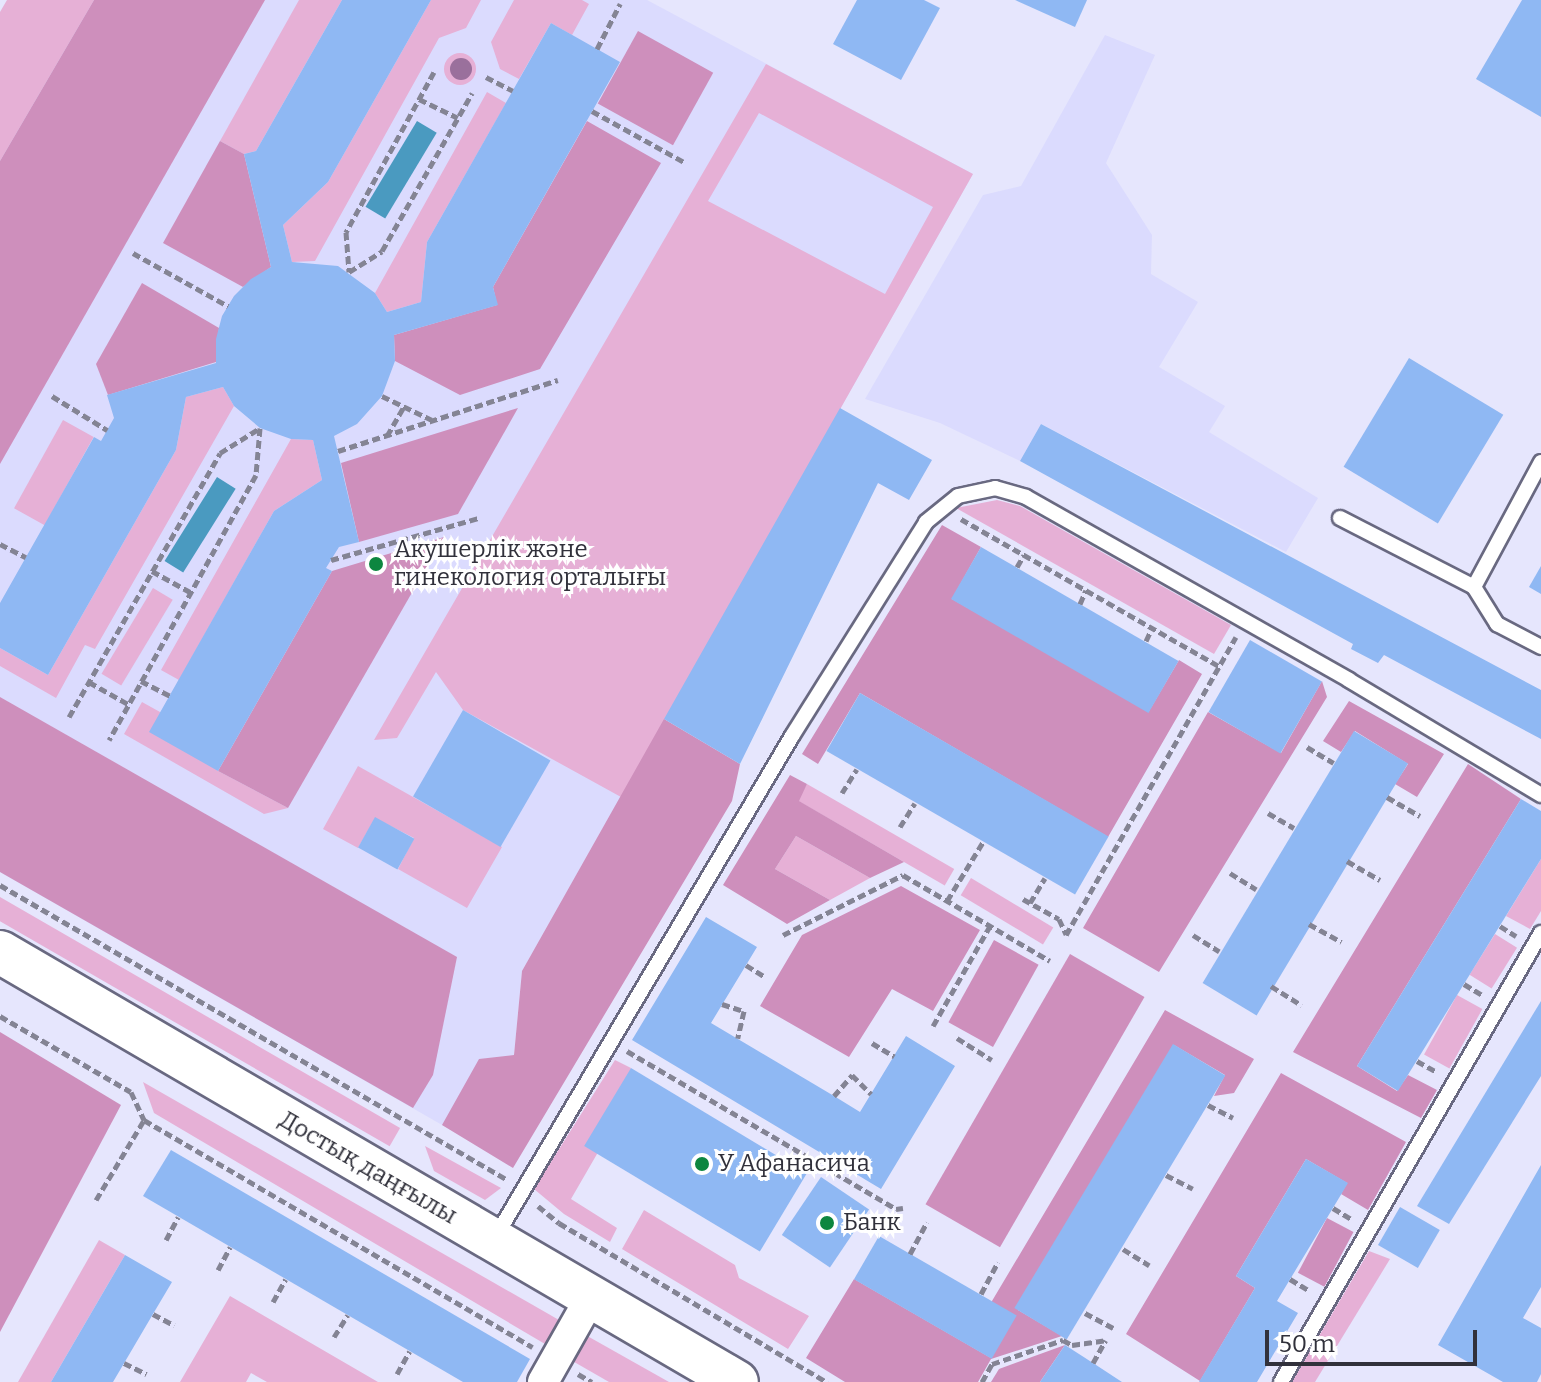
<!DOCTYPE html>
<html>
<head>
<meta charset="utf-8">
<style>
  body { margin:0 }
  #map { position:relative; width:1541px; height:1382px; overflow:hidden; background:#e6e6fd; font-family:Bitter,serif }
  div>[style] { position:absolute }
  .built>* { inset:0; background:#dbdbfe }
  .green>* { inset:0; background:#e6b0d6; transform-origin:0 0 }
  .round { border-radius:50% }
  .forest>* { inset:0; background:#ce8fbc; transform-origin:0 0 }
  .water>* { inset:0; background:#4a9ac0; transform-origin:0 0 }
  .building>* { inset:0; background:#8fb8f3; transform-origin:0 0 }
  .path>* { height:5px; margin-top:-2.5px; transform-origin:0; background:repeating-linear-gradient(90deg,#848494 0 8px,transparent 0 12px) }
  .roads { filter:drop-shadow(2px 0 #696981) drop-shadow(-2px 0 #696981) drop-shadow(0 2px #696981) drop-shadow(0 -2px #696981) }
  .service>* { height:14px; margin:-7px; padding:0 7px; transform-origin:7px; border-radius:7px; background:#fff }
  .minor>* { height:30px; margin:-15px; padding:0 15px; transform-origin:15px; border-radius:15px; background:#fff }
  .secondary>* { height:42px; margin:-21px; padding:0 21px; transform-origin:21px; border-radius:21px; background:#fff }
  .trees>* { width:22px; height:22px; margin:-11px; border-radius:50%; background:#9a709c }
  .dots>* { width:22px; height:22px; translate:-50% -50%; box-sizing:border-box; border:4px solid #fff; border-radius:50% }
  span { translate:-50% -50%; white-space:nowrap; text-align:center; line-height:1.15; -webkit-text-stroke:6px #fff; paint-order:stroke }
  .poi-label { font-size:24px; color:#31313b }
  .left { translate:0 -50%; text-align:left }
  .street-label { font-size:24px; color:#31313b }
  .scale { position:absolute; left:1265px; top:1330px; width:212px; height:36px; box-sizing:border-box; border:4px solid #31313b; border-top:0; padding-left:10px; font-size:24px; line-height:28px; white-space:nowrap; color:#31313b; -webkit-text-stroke:6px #fff; paint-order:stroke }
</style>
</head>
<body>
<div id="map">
  <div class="built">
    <i style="clip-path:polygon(94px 0,647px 0,973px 174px,522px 971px,511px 1086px,477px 1145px,0 872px,0 161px)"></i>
    <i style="clip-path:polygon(1105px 35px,1155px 55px,1106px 163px,1152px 235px,1151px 274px,1198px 302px,1159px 367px,1225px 406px,1209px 432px,1318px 498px,1286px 552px,1041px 424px,1020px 461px,940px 423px,865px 399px,983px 195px,1021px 186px)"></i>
  </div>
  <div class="green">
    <i style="clip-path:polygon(7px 0,94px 0,0 161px,0 12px)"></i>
    <i style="clip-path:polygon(299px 0,342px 0,256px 151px,244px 154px,220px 141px)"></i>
    <i style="clip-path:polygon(431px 0,481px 0,466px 28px,439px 38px,315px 261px,292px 262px,283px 225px,328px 182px)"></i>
    <i style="clip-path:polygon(514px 0,582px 0,589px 4px,572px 35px,551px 23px,519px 79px,500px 69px,491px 42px)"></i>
    <i class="round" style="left:444px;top:53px;width:32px;height:32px"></i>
    <i style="clip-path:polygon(evenodd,766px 64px,973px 174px,621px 797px,463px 710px,436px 672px,397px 738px,374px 740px,766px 64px,759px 113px,933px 207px,885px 294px,708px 201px,759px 113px)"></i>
    <i style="clip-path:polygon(487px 92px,506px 103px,427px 242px,421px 302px,387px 312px,375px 293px)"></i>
    <i style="clip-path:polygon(223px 387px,234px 406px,95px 649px,85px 645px,56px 698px,0 666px,0 648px,48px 675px,176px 450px,186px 397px)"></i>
    <i style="left:63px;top:420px;width:35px;height:101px;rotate:29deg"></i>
    <i style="clip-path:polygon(291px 439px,313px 440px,322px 480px,274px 511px,179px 680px,161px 670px)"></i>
    <i style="clip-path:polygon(997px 500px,1020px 506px,1231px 625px,1214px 654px,956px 508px)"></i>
    <i style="left:153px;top:588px;width:23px;height:100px;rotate:31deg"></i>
    <i style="clip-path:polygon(142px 702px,160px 712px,218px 771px,288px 808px,264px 814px,124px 734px)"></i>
    <i style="clip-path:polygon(358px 766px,502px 847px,467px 908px,398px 869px,414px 838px,375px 818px,358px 848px,323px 829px)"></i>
    <i style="left:807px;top:784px;width:170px;height:19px;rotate:30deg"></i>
    <i style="clip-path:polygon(796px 836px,870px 878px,830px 900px,775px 869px)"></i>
    <i style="clip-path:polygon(1541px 859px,1541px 911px,1530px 929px,1506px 916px)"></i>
    <i style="left:971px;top:878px;width:96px;height:20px;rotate:31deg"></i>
    <i style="left:0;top:897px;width:462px;height:21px;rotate:30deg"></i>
    <i style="left:1495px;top:934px;width:26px;height:48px;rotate:32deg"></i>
    <i style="left:1457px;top:995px;width:29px;height:68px;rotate:29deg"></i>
    <i style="clip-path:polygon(615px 1060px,631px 1068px,597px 1154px,571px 1199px,617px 1228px,610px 1242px,564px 1214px,534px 1189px)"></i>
    <i style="clip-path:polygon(143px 1082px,559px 1320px,545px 1344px,154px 1113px)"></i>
    <i style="clip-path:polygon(425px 1146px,501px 1188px,485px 1200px,434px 1171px)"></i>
    <i style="clip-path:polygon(644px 1210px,735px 1265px,739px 1278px,809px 1316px,788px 1349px,622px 1249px)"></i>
    <i style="clip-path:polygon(99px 1240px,125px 1255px,51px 1382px,18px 1382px)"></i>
    <i style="clip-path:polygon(1369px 1251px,1390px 1259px,1315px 1382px,1292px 1382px)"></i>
    <i style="clip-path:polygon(230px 1296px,378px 1382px,267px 1382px,251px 1373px,246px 1382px,180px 1382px)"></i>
    <i style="clip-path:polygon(582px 1333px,669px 1382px,609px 1382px,569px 1359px)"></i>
  </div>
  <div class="forest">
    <i style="clip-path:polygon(94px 0,265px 0,0 464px,0 161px)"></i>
    <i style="left:638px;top:31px;width:86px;height:83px;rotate:29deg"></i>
    <i style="clip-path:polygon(587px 121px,661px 163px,540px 369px,460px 395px,395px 361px,394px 335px,497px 305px,493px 287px)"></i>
    <i style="clip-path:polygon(220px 141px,244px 154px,271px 267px,243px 287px,163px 243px)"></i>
    <i style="clip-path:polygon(142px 283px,219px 328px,216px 362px,108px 395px,96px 364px)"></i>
    <i style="clip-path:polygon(518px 408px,458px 514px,359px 542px,341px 463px)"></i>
    <i style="clip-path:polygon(942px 525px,981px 547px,952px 599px,1149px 711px,1179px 660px,1202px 674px,1108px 837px,860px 693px,818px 764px,802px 754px)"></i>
    <i style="clip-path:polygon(444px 537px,288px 808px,218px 771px,332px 571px)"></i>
    <i style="clip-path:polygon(1322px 681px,1327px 697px,1159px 972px,1083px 928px,1208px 712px,1281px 753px)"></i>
    <i style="clip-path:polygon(0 697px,457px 957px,433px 1075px,413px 1108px,0 872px)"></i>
    <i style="clip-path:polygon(1349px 701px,1444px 754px,1417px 797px,1395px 784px,1408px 764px,1355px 731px,1341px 752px,1323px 741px)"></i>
    <i style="clip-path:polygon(664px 719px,740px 764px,732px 801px,513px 1168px,442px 1125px,479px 1059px,514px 1055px,522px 971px)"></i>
    <i style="clip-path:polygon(1468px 764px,1521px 799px,1357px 1066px,1397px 1091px,1408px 1075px,1437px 1090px,1421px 1118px,1293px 1052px)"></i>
    <i style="clip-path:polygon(790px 775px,807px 784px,799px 801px,904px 862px,870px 878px,796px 836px,775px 869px,830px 900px,787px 924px,723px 885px)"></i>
    <i style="clip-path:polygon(901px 886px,980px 930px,933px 1011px,892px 989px,849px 1057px,760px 1006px,802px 935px)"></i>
    <i style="left:994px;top:940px;width:51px;height:94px;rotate:29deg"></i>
    <i style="left:1070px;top:954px;width:86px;height:289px;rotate:30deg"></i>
    <i style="clip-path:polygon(1165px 1010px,1254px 1059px,1234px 1093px,1214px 1096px,1225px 1075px,1174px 1045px,1018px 1310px,1062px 1336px,991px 1359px,978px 1382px,845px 1382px,806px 1358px,854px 1279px,991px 1358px,992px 1301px)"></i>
    <i style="clip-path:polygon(0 1032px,121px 1105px,0 1332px)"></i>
    <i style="clip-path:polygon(1281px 1073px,1406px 1142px,1368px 1210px,1341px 1194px,1347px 1183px,1306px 1159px,1236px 1276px,1255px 1288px,1200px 1381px,1126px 1334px)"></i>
    <i style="left:1327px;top:1218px;width:30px;height:62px;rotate:28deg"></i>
    <i style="clip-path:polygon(1065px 1345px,1040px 1382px,991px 1382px,999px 1369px)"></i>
  </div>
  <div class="water">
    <i style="left:417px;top:121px;width:23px;height:100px;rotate:31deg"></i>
    <i style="left:217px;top:477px;width:22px;height:99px;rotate:32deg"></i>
  </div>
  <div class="building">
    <i style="clip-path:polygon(342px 0,431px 0,328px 182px,283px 225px,292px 262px,338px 266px,375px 293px,387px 312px,421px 302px,427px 242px,551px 23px,620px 62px,493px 287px,498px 305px,394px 335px,395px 361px,382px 396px,357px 424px,334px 436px,359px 542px,339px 547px,326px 568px,332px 571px,218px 771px,149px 732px,274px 511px,322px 480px,313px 440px,291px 439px,260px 428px,234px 406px,223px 387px,186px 397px,176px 450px,48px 675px,0 648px,0 603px,94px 437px,101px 441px,114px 418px,107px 395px,216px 363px,216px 339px,222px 316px,234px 296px,251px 279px,271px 267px,244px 154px,256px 151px)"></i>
    <i style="clip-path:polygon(857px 0,924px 0,940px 8px,901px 80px,833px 44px)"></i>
    <i style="clip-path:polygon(1015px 0,1087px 0,1075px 27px)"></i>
    <i style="clip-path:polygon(1522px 0,1541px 0,1541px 117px,1476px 79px)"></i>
    <i style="left:1409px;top:358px;width:110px;height:127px;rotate:31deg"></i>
    <i style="clip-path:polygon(840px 408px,932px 460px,909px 500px,878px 483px,740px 764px,664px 719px)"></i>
    <i style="clip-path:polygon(1041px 424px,1541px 690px,1541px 739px,1384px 655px,1378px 663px,1351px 649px,1353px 644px,1020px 461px)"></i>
    <i style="left:981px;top:547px;width:228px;height:60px;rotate:30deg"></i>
    <i style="clip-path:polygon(1541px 566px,1541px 594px,1529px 587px)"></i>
    <i style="left:1250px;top:640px;width:83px;height:83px;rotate:30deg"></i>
    <i style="left:860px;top:693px;width:287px;height:67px;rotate:30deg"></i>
    <i style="left:463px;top:710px;width:101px;height:100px;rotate:30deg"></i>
    <i style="left:1354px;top:731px;width:63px;height:294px;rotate:31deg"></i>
    <i style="clip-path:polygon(1521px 799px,1541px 811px,1541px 859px,1398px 1091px,1357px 1066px)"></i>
    <i style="left:375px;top:817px;width:45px;height:35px;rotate:29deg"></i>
    <i style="clip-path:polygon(706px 917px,757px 947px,711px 1023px,834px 1096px,860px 1112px,906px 1036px,955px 1066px,881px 1189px,632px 1040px)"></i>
    <i style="clip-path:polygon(1541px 1001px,1541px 1076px,1449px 1224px,1417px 1206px)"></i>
    <i style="left:1173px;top:1044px;width:61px;height:308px;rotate:31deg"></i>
    <i style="left:631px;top:1068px;width:205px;height:91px;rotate:31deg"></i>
    <i style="clip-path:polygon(171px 1150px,530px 1359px,517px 1382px,463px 1382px,143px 1196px)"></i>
    <i style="clip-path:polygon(1306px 1159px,1348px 1183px,1277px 1301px,1298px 1313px,1257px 1382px,1199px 1382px,1255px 1288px,1236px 1276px)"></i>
    <i style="clip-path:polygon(1541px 1165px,1541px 1287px,1523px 1318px,1541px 1328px,1541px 1374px,1537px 1382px,1503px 1382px,1438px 1345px)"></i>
    <i style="left:821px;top:1177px;width:58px;height:70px;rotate:34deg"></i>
    <i style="left:1400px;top:1207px;width:46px;height:44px;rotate:30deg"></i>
    <i style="left:879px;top:1236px;width:159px;height:50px;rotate:30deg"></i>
    <i style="clip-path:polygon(125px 1255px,172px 1282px,153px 1314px,113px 1382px,51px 1382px)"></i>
    <i style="clip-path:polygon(1065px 1345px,1093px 1363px,1122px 1382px,1040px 1382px)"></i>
  </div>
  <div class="path">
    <i style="left:597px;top:49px;width:51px;rotate:-62.9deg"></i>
    <i style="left:434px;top:72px;width:183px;rotate:118.8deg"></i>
    <i style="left:346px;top:232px;width:40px;rotate:85.7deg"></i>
    <i style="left:349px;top:272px;width:39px;rotate:-32deg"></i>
    <i style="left:382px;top:251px;width:182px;rotate:-60.3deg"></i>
    <i style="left:486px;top:77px;width:30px;rotate:27deg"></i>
    <i style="left:419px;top:99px;width:43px;rotate:26deg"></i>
    <i style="left:592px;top:111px;width:107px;rotate:29deg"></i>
    <i style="left:133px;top:253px;width:109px;rotate:29.2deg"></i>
    <i style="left:52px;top:396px;width:65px;rotate:31.7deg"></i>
    <i style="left:382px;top:396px;width:55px;rotate:25.6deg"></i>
    <i style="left:387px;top:436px;width:34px;rotate:-60deg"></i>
    <i style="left:338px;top:451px;width:231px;rotate:-17.9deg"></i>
    <i style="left:961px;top:519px;width:297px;rotate:29.7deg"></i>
    <i style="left:0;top:544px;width:29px;rotate:27deg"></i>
    <i style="left:331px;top:560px;width:153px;rotate:-15.9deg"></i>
    <i style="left:1017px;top:567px;width:14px;rotate:-60deg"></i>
    <i style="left:152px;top:571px;width:43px;rotate:28.9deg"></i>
    <i style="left:1080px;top:604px;width:15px;rotate:-67deg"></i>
    <i style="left:1146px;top:641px;width:14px;rotate:-65deg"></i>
    <i style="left:141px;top:681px;width:33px;rotate:27deg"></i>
    <i style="left:89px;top:682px;width:45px;rotate:29.4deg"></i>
    <i style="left:69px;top:717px;width:304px;rotate:-60.2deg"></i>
    <i style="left:220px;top:453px;width:47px;rotate:-32deg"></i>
    <i style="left:260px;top:428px;width:47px;rotate:94.9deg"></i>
    <i style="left:256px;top:475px;width:303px;rotate:119deg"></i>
    <i style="left:1307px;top:747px;width:31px;rotate:31deg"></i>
    <i style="left:842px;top:793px;width:28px;rotate:-58deg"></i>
    <i style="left:1387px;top:797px;width:38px;rotate:30deg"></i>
    <i style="left:1268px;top:813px;width:30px;rotate:30deg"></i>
    <i style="left:900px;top:827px;width:28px;rotate:-58deg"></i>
    <i style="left:1347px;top:861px;width:38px;rotate:30deg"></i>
    <i style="left:1230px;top:873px;width:31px;rotate:32deg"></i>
    <i style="left:0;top:885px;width:585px;rotate:30.16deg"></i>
    <i style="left:1023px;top:899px;width:41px;rotate:29.1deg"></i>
    <i style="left:1059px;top:919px;width:17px;rotate:65deg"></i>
    <i style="left:947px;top:901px;width:69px;rotate:-58.6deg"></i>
    <i style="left:1030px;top:903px;width:29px;rotate:-59deg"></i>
    <i style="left:1309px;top:924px;width:37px;rotate:29deg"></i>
    <i style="left:1500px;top:926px;width:19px;rotate:32deg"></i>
    <i style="left:783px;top:935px;width:134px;rotate:-26.6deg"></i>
    <i style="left:903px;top:875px;width:170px;rotate:30.3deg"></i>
    <i style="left:1066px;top:935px;width:343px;rotate:-60.3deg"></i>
    <i style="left:1193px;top:935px;width:31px;rotate:32deg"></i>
    <i style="left:746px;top:965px;width:22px;rotate:32deg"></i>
    <i style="left:1464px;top:984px;width:23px;rotate:31deg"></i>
    <i style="left:1271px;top:986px;width:36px;rotate:32deg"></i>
    <i style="left:722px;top:1004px;width:23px;rotate:18deg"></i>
    <i style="left:744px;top:1011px;width:28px;rotate:103deg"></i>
    <i style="left:0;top:1016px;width:151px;rotate:30.1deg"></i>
    <i style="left:131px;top:1092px;width:31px;rotate:65deg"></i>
    <i style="left:144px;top:1120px;width:450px;rotate:30.3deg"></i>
    <i style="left:933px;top:1026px;width:115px;rotate:-60.3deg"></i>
    <i style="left:957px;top:1038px;width:41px;rotate:32.2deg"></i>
    <i style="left:872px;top:1043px;width:26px;rotate:31deg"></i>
    <i style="left:627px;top:1051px;width:312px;rotate:30.4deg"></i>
    <i style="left:896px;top:1209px;width:7px;rotate:-8deg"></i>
    <i style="left:1417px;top:1061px;width:23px;rotate:29deg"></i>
    <i style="left:834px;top:1096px;width:28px;rotate:-49deg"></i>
    <i style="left:852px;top:1075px;width:27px;rotate:45deg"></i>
    <i style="left:1208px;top:1105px;width:28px;rotate:27deg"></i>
    <i style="left:1166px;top:1175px;width:30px;rotate:27deg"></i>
    <i style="left:96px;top:1200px;width:93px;rotate:-59deg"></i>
    <i style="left:538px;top:1206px;width:27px;rotate:39deg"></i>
    <i style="left:559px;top:1223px;width:312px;rotate:30.7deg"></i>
    <i style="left:1333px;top:1208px;width:23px;rotate:31deg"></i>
    <i style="left:166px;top:1240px;width:26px;rotate:-62deg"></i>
    <i style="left:1123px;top:1249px;width:31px;rotate:32deg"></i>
    <i style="left:910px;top:1254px;width:36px;rotate:-62deg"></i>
    <i style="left:218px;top:1270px;width:26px;rotate:-62deg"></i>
    <i style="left:1290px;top:1279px;width:23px;rotate:31deg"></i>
    <i style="left:981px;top:1294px;width:36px;rotate:-62deg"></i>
    <i style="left:273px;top:1302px;width:26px;rotate:-61deg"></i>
    <i style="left:1085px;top:1313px;width:32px;rotate:28deg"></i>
    <i style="left:153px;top:1314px;width:24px;rotate:28deg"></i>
    <i style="left:334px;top:1337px;width:26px;rotate:-58deg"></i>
    <i style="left:124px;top:1363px;width:25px;rotate:26deg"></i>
    <i style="left:1093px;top:1363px;width:26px;rotate:-61deg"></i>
    <i style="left:397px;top:1374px;width:26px;rotate:-61deg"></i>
    <i style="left:578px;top:1374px;width:16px;rotate:30deg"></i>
    <i style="left:982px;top:1382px;width:21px;rotate:-61deg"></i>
    <i style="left:992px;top:1364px;width:75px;rotate:-18.7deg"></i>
    <i style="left:1063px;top:1340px;width:10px;rotate:29deg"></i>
    <i style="left:1072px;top:1345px;width:34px;rotate:-8deg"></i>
  </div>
  <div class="roads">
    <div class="service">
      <i style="left:1541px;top:462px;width:142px;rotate:118.2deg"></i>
      <i style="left:1474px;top:587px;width:44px;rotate:58.1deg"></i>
      <i style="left:1497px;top:624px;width:50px;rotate:27.6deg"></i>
      <i style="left:1340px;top:518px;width:151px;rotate:27.2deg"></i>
      <i style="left:496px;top:1236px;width:581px;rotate:-59.37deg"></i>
      <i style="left:792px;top:736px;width:252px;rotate:-57.9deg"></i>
      <i style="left:926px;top:522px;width:41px;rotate:-39.1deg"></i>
      <i style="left:958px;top:496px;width:38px;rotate:-12deg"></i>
      <i style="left:995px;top:488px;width:32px;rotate:16deg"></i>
      <i style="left:1026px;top:497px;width:371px;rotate:29.5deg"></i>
      <i style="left:1349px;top:680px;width:224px;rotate:30.9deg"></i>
      <i style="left:1281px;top:1382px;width:519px;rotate:-59.93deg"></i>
    </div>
    <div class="minor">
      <i style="left:543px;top:1382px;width:98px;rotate:-60.5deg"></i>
    </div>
    <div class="secondary">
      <i style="left:0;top:952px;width:853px;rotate:30.26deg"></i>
    </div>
  </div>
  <div class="trees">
    <i style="left:461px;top:69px"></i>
  </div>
  <div class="dots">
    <i style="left:376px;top:564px;background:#0d8640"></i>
    <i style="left:702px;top:1164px;background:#0d8640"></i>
    <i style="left:827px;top:1223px;background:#0d8640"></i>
  </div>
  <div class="poi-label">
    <span class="left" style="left:394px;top:564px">Акушерлік және<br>гинекология орталығы</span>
    <span class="left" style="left:718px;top:1164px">У Афанасича</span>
    <span class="left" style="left:843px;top:1223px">Банк</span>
  </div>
  <div class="street-label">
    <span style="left:368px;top:1168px;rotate:30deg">Достық даңғылы</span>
  </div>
  <div class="scale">50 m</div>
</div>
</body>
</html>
